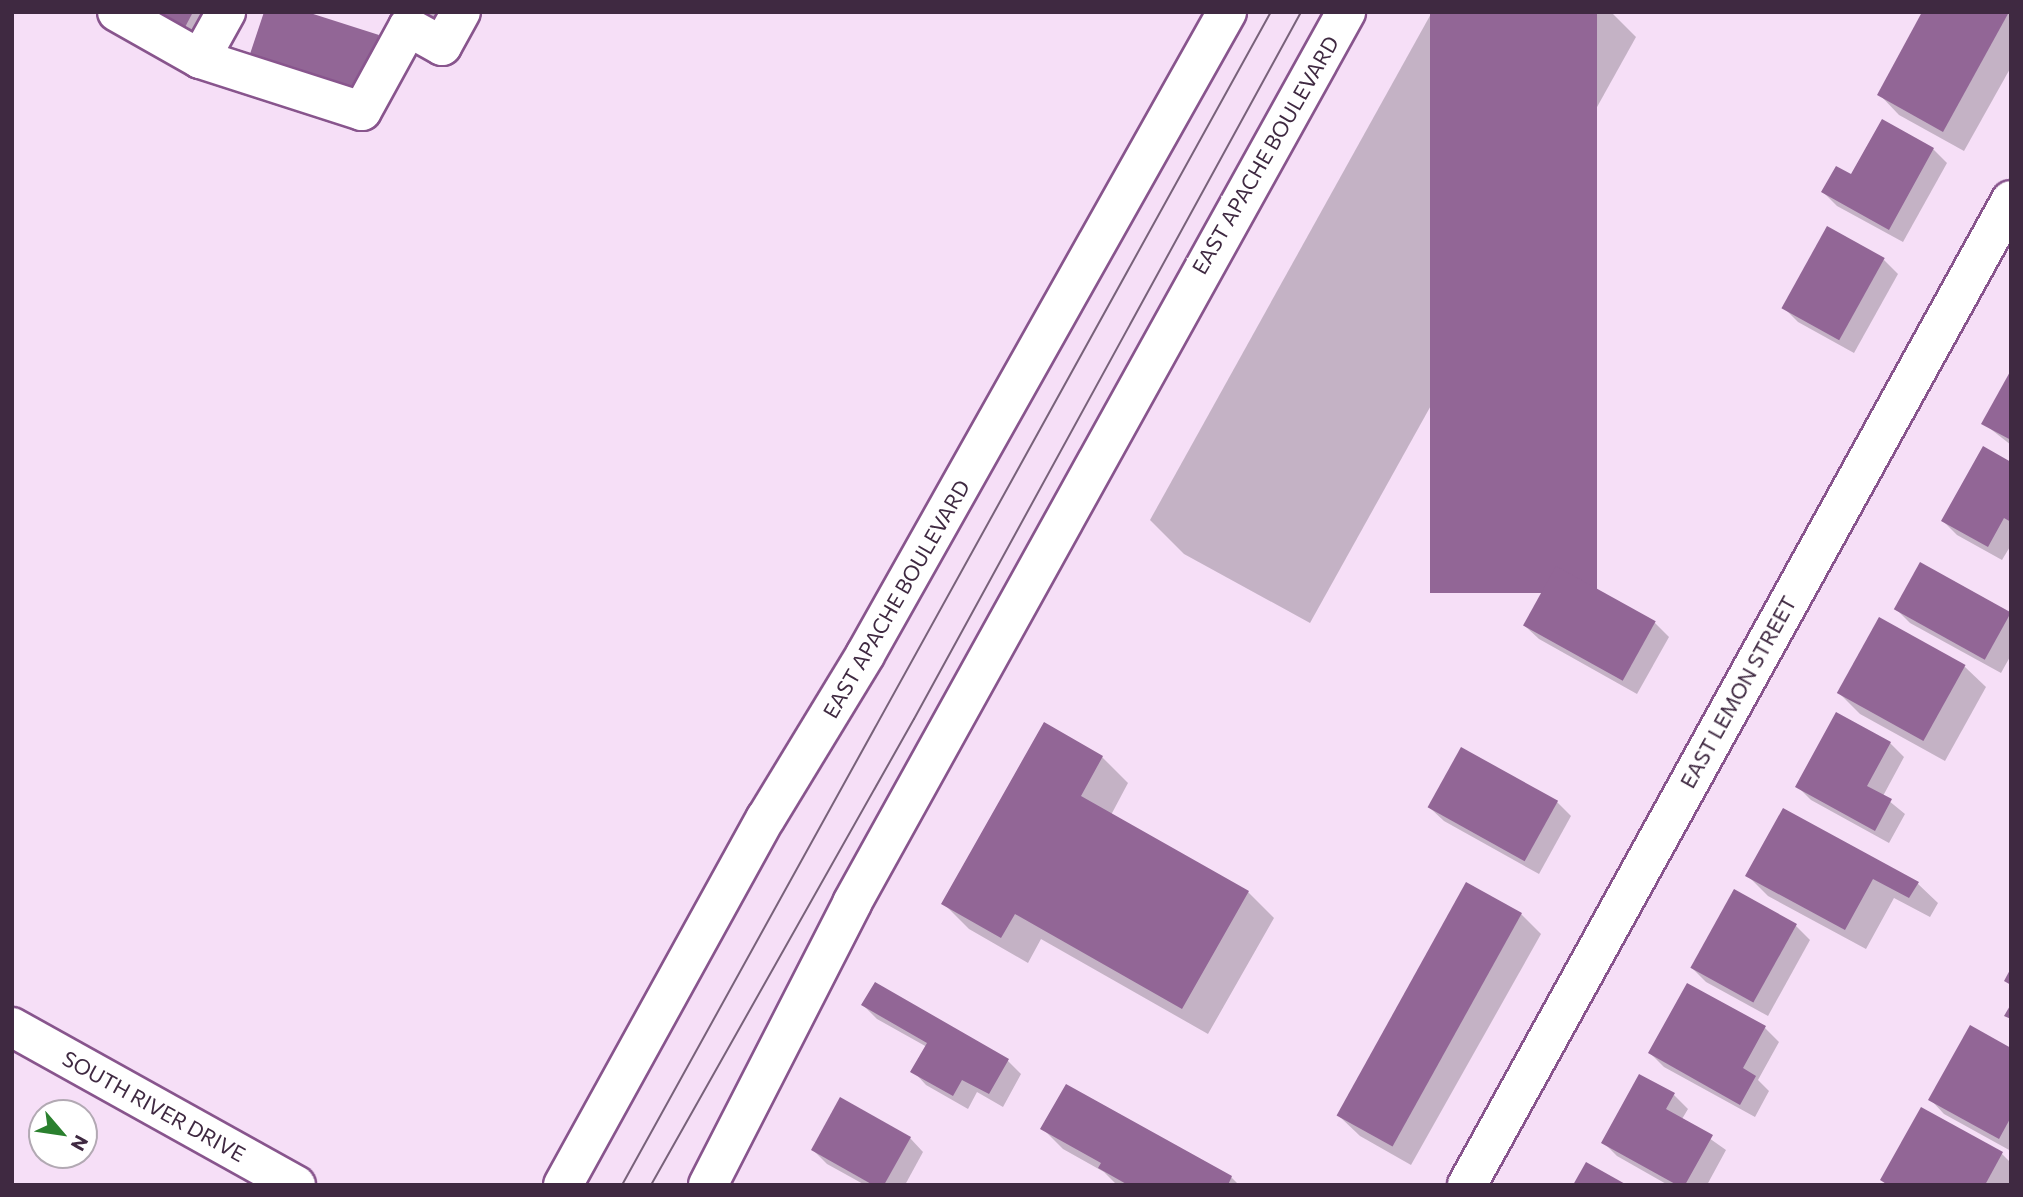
<!DOCTYPE html>
<html>
<head>
<meta charset="utf-8">
<style>
  body { margin:0 }
  #map { position:relative; width:2023px; height:1197px; overflow:hidden; background:#f6dff7; font-family:Commissioner,sans-serif }
  div>[style] { position:absolute }
  .shadow>* { inset:0; background:#0003 }
  .building>* { inset:0; background:#926696; transform-origin:0 0 }
  .roads { filter:drop-shadow(2px 0 #88558d) drop-shadow(-2px 0 #88558d) drop-shadow(0 2px #88558d) drop-shadow(0 -2px #88558d) }
  .street>* { height:38px; margin:-19px; padding:0 19px; transform-origin:19px; border-radius:19px; background:#fff }
  .primary>* { height:38px; margin:-19px; padding:0 19px; transform-origin:19px; border-radius:19px; background:#fff }
  .tram>* { height:2px; margin:-1px; padding:0 1px; transform-origin:1px; border-radius:1px; background:#78627a }
  span { translate:-50% -50%; white-space:nowrap; text-align:center; line-height:1.15; -webkit-text-stroke:7px #fff; paint-order:stroke }
  .street-label { font-size:21px; color:#3f2941 }
  .frame { position:absolute; inset:0; border:14px solid #3f2941; pointer-events:none }
  .north { position:absolute; left:28px; top:1099px; width:70px; height:70px; box-sizing:border-box; background:#fff; border:2px solid #b2a9b3; border-radius:50%; rotate:119deg; font-size:19px; font-weight:700; line-height:28px; text-align:center; color:#3f2941 }
  .north::after { content:''; display:block; margin:auto; width:24px; height:32px; background:#2a802e; clip-path:polygon(50% 0,100% 100%,50% 72%,0 100%) }
</style>
</head>
<body>
<div id="map">
  <div class="shadow">
    <i style="clip-path:polygon(155px 12px,215px 12px,197px 44px)"></i>
    <i style="clip-path:polygon(400px 12px,443px 12px,431px 32px)"></i>
    <i style="clip-path:polygon(1432px 12px,1611px 12px,1636px 37px,1310px 623px,1184px 554px,1150px 520px)"></i>
    <i style="clip-path:polygon(1924px 12px,2011px 12px,2011px 67px,1964px 151px,1899px 115px,1879px 94px)"></i>
    <i style="clip-path:polygon(378px 37px,392px 51px,374px 103px,266px 68px,252px 54px)"></i>
    <i style="clip-path:polygon(1933px 149px,1947px 163px,1903px 242px,1837px 206px,1823px 192px,1852px 177px)"></i>
    <i style="clip-path:polygon(1884px 260px,1898px 274px,1854px 353px,1798px 322px,1784px 308px)"></i>
    <i style="clip-path:polygon(2011px 373px,2011px 445px,1983px 423px)"></i>
    <i style="clip-path:polygon(2011px 464px,2011px 545px,2002px 560px,1957px 535px,1943px 521px)"></i>
    <i style="clip-path:polygon(1921px 564px,2011px 614px,2011px 655px,2001px 673px,1910px 623px,1896px 609px)"></i>
    <i style="clip-path:polygon(1655px 623px,1669px 637px,1637px 694px,1539px 639px,1525px 626px)"></i>
    <i style="clip-path:polygon(1965px 667px,1986px 687px,1945px 761px,1860px 714px,1839px 693px)"></i>
    <i style="clip-path:polygon(1836px 714px,1890px 743px,1904px 757px,1883px 796px,1905px 814px,1889px 843px,1811px 800px,1797px 786px)"></i>
    <i style="clip-path:polygon(1102px 757px,1128px 783px,1111px 815px,1248px 892px,1274px 918px,1208px 1034px,1041px 939px,1028px 963px,969px 929px,943px 903px)"></i>
    <i style="clip-path:polygon(1557px 802px,1571px 816px,1539px 874px,1444px 821px,1430px 808px)"></i>
    <i style="clip-path:polygon(1783px 810px,1917px 883px,1938px 903px,1930px 917px,1894px 898px,1866px 949px,1768px 896px,1748px 876px)"></i>
    <i style="clip-path:polygon(1735px 892px,1796px 926px,1810px 940px,1768px 1016px,1706px 982px,1692px 968px)"></i>
    <i style="clip-path:polygon(1521px 914px,1541px 934px,1411px 1165px,1360px 1136px,1339px 1116px)"></i>
    <i style="clip-path:polygon(863px 1005px,1007px 1060px,1021px 1074px,1003px 1107px,977px 1092px,968px 1109px,926px 1085px,913px 1071px,927px 1047px,877px 1019px)"></i>
    <i style="clip-path:polygon(1765px 1028px,1779px 1042px,1758px 1080px,1769px 1091px,1755px 1117px,1664px 1067px,1650px 1053px)"></i>
    <i style="clip-path:polygon(2011px 1050px,2011px 1151px,1944px 1114px,1931px 1100px)"></i>
    <i style="clip-path:polygon(1674px 1095px,1688px 1109px,1682px 1119px,1726px 1150px,1707px 1185px,1668px 1185px,1617px 1156px,1603px 1142px)"></i>
    <i style="clip-path:polygon(1043px 1129px,1231px 1177px,1239px 1185px,1117px 1185px,1104px 1172px,1063px 1149px)"></i>
    <i style="clip-path:polygon(910px 1138px,923px 1152px,905px 1185px,865px 1185px,827px 1164px,813px 1150px)"></i>
    <i style="clip-path:polygon(2002px 1154px,2011px 1163px,2011px 1185px,1887px 1185px,1882px 1180px)"></i>
  </div>
  <div class="building">
    <i style="clip-path:polygon(153px 12px,193px 12px,183px 31px)"></i>
    <i style="clip-path:polygon(264px 12px,307px 12px,379px 35px,360px 91px,250px 54px)"></i>
    <i style="left:1430px;top:12px;width:167px;height:581px"></i>
    <i style="clip-path:polygon(1922px 12px,2009px 12px,1943px 132px,1877px 95px)"></i>
    <i style="clip-path:polygon(1882px 119px,1934px 148px,1889px 230px,1821px 192px,1836px 166px,1851px 174px)"></i>
    <i style="left:1827px;top:226px;width:66px;height:94px;rotate:29deg"></i>
    <i style="clip-path:polygon(2011px 370px,2011px 440px,1981px 424px)"></i>
    <i style="clip-path:polygon(1983px 446px,2011px 462px,2011px 522px,2004px 518px,1988px 547px,1941px 521px)"></i>
    <i style="left:1920px;top:562px;width:104px;height:54px;rotate:29deg"></i>
    <i style="left:1556px;top:566px;width:114px;height:68px;rotate:29deg"></i>
    <i style="left:1879px;top:617px;width:99px;height:87px;rotate:29deg"></i>
    <i style="clip-path:polygon(1836px 712px,1891px 742px,1867px 786px,1892px 799px,1875px 831px,1795px 787px)"></i>
    <i style="clip-path:polygon(1044px 722px,1103px 756px,1081px 796px,1249px 891px,1182px 1009px,1015px 914px,1001px 938px,941px 904px)"></i>
    <i style="left:1461px;top:747px;width:111px;height:69px;rotate:29deg"></i>
    <i style="clip-path:polygon(1783px 808px,1919px 882px,1909px 898px,1873px 879px,1845px 930px,1745px 876px)"></i>
    <i style="left:1466px;top:882px;width:64px;height:267px;rotate:29deg"></i>
    <i style="left:1734px;top:889px;width:72px;height:90px;rotate:29deg"></i>
    <i style="clip-path:polygon(2011px 968px,2011px 985px,2004px 981px)"></i>
    <i style="clip-path:polygon(875px 982px,1009px 1059px,989px 1094px,962px 1080px,953px 1096px,910px 1072px,927px 1043px,861px 1005px)"></i>
    <i style="clip-path:polygon(1687px 983px,1766px 1026px,1743px 1068px,1756px 1076px,1740px 1105px,1648px 1053px)"></i>
    <i style="clip-path:polygon(2011px 1004px,2011px 1019px,2004px 1016px)"></i>
    <i style="clip-path:polygon(1970px 1025px,2011px 1048px,2011px 1117px,1999px 1139px,1928px 1100px)"></i>
    <i style="clip-path:polygon(1639px 1074px,1675px 1093px,1666px 1109px,1713px 1135px,1685px 1185px,1677px 1185px,1601px 1143px)"></i>
    <i style="clip-path:polygon(1066px 1084px,1232px 1176px,1228px 1185px,1128px 1185px,1098px 1168px,1101px 1163px,1040px 1129px)"></i>
    <i style="clip-path:polygon(840px 1097px,911px 1137px,884px 1185px,873px 1185px,811px 1150px)"></i>
    <i style="clip-path:polygon(1921px 1107px,2003px 1152px,1985px 1185px,1888px 1185px,1880px 1180px)"></i>
    <i style="clip-path:polygon(1586px 1162px,1627px 1185px,1573px 1185px)"></i>
  </div>
  <div class="roads">
    <div class="street">
      <i style="left:117px;top:12px;width:95px;rotate:29.5deg"></i>
      <i style="left:200px;top:59px;width:170px;rotate:17.8deg"></i>
      <i style="left:362px;top:111px;width:96px;rotate:-61.3deg"></i>
      <i style="left:408px;top:27px;width:39px;rotate:29deg"></i>
      <i style="left:442px;top:46px;width:39px;rotate:-61deg"></i>
      <i style="left:200px;top:59px;width:54px;rotate:-61deg"></i>
      <i style="left:12px;top:1027px;width:325px;rotate:29.1deg"></i>
      <i style="left:1467px;top:1185px;width:1125px;rotate:-61.09deg"></i>
    </div>
    <div class="primary">
      <i style="left:563px;top:1185px;width:419px;rotate:-61.1deg"></i>
      <i style="left:766px;top:818px;width:191px;rotate:-58.7deg"></i>
      <i style="left:865px;top:655px;width:738px;rotate:-60.62deg"></i>
      <i style="left:708px;top:1185px;width:317px;rotate:-62.9deg"></i>
      <i style="left:852px;top:903px;width:1019px;rotate:-60.99deg"></i>
    </div>
  </div>
  <div class="tram">
    <i style="left:622px;top:1185px;width:1341px;rotate:-61.05deg"></i>
    <i style="left:651px;top:1185px;width:535px;rotate:-60.56deg"></i>
    <i style="left:914px;top:719px;width:806px;rotate:-61.3deg"></i>
  </div>
  <div class="street-label">
    <span style="left:1265px;top:155px;rotate:-60deg">EAST APACHE BOULEVARD</span>
    <span style="left:896px;top:599px;rotate:-60deg">EAST APACHE BOULEVARD</span>
    <span style="left:1738px;top:692px;rotate:-61deg">EAST LEMON STREET</span>
    <span style="left:154px;top:1106px;rotate:29deg">SOUTH RIVER DRIVE</span>
  </div>
  <div class="frame"></div>
  <div class="north">N</div>
</div>
</body>
</html>
